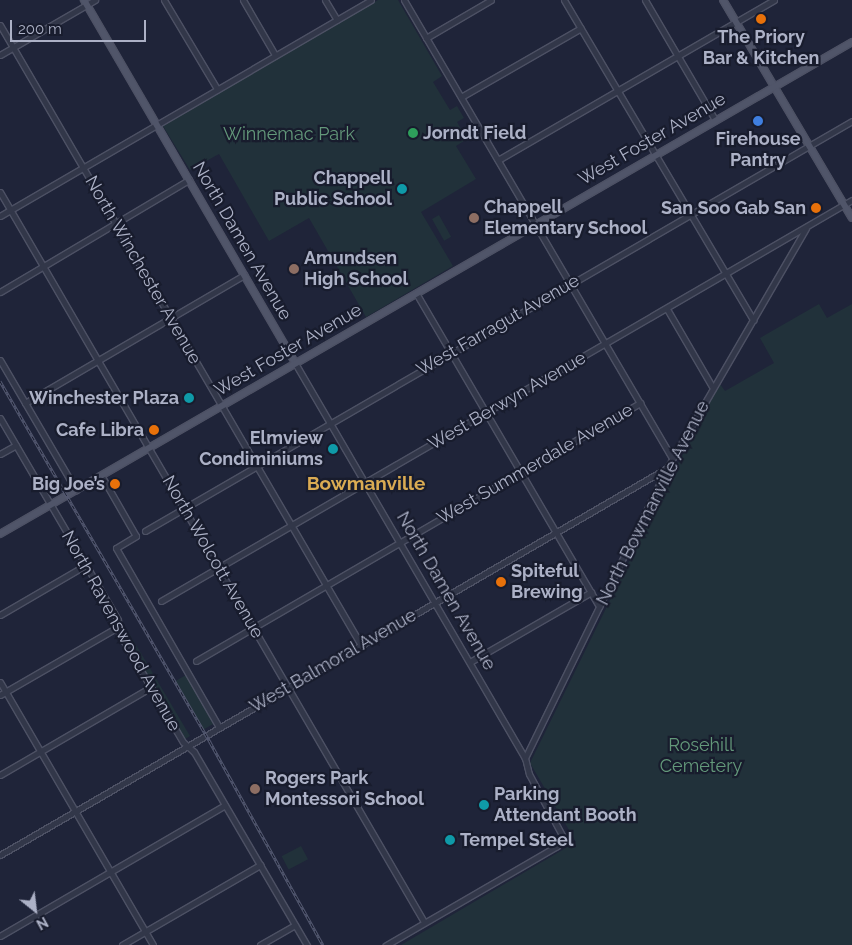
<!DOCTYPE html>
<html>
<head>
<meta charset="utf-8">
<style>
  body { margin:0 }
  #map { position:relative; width:852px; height:945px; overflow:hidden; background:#1f2439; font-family:Raleway,sans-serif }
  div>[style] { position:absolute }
  .green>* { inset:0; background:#21313a; transform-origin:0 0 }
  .roads { filter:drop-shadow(1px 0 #4d5164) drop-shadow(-1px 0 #4d5164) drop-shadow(0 1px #4d5164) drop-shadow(0 -1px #4d5164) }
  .minor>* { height:5px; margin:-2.5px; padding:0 2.5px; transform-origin:2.5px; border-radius:2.5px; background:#323749 }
  .major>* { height:6px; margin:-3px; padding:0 3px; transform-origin:3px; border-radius:3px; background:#505569 }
  .rail>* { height:3px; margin-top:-1.5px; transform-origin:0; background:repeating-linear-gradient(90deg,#181c2d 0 4px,#545971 0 8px); box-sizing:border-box; border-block:1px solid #545971 }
  .dots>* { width:14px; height:14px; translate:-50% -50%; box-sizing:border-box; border:2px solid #181c2d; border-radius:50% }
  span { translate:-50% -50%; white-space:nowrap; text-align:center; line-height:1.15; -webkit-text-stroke:4.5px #181c2d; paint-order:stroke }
  .poi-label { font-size:18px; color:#acb1c6; font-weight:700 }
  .left { translate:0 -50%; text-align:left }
  .right { translate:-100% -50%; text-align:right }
  .park-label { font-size:18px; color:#63987a }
  .street-label { font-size:18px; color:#acb1c6 }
  .neighbourhood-label { font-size:19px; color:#daab53; font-weight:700 }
  .north { position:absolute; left:10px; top:885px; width:50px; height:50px; -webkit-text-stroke:4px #181c2d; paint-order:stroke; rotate:151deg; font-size:14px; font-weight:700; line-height:20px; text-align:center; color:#acb1c6 }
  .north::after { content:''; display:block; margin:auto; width:18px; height:22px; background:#acb1c6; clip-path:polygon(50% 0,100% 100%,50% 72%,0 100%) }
  .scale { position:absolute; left:10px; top:20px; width:136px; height:22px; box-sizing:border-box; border:2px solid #acb1c6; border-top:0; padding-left:6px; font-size:15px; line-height:18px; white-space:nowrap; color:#acb1c6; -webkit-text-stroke:4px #181c2d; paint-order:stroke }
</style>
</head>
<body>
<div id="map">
  <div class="green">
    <i style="clip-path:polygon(378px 0,398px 0,442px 76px,433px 82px,450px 110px,457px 106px,464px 118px,457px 122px,467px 139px,456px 146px,476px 179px,421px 212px,453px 266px,366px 317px,309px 218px,269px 241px,219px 154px,190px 170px,163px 126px)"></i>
    <i style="left:439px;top:215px;width:25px;height:8px;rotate:61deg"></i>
    <i style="clip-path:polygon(819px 304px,827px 318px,852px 304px,852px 945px,401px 945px,576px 842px,530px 763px,673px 472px,700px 424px,697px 421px,720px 384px,725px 391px,774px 363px,760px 338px)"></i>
    <i style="clip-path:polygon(126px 628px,190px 736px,185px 739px,122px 631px)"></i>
    <i style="left:186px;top:675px;width:56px;height:12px;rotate:60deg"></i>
    <i style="left:301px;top:846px;width:15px;height:22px;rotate:62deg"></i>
  </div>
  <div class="roads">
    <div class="minor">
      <i style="left:164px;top:0;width:104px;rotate:59.2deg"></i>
      <i style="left:243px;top:0;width:64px;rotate:59.8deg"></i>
      <i style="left:325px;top:0;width:23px;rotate:59deg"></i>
      <i style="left:404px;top:0;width:531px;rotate:59.67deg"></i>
      <i style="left:564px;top:0;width:372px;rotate:59.4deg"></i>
      <i style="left:645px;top:0;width:139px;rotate:59.7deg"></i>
      <i style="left:0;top:25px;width:717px;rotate:59.79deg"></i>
      <i style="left:426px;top:38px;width:75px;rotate:-30.3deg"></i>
      <i style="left:0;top:55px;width:110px;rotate:-30.1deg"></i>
      <i style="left:461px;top:97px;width:138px;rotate:-29.9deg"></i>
      <i style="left:498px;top:160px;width:319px;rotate:-30.1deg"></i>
      <i style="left:0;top:192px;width:844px;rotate:59.85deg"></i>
      <i style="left:0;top:216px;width:429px;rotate:-30.2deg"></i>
      <i style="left:0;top:292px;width:220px;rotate:-30.7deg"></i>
      <i style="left:416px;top:293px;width:363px;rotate:59.7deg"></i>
      <i style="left:667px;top:309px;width:91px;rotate:59.8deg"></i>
      <i style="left:0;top:360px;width:151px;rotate:59.7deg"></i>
      <i style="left:295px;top:363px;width:457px;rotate:59.8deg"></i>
      <i style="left:525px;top:758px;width:16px;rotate:76deg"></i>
      <i style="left:529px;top:774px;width:72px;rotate:61.6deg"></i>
      <i style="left:563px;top:837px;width:11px;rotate:124deg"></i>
      <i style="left:557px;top:846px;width:198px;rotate:149.9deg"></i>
      <i style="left:25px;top:403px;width:254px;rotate:-30.3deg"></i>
      <i style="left:0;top:418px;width:234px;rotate:59.7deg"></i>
      <i style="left:118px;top:620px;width:13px;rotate:86deg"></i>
      <i style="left:119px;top:633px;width:126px;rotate:59.6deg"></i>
      <i style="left:183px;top:742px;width:15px;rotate:42deg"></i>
      <i style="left:194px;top:752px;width:224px;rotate:59.7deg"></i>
      <i style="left:0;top:454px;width:18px;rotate:-29deg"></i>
      <i style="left:101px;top:475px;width:70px;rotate:60.2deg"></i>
      <i style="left:136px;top:536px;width:23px;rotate:149deg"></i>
      <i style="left:116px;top:548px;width:207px;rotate:60.1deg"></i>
      <i style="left:145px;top:531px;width:817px;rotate:-30.11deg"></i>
      <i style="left:161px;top:601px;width:799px;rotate:-30.13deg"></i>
      <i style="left:0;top:615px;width:99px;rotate:-30.2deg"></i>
      <i style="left:196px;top:661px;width:514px;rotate:-30.16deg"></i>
      <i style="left:470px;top:662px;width:140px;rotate:-30deg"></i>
      <i style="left:0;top:682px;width:304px;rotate:59.8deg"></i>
      <i style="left:0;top:695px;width:136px;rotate:-30deg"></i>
      <i style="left:525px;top:758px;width:323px;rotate:-63.9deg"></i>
      <i style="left:667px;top:468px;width:277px;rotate:-59.9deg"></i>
      <i style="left:0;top:775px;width:175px;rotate:-30.2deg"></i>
      <i style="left:0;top:855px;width:771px;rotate:-30.12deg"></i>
      <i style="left:0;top:936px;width:260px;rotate:-30.2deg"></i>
      <i style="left:122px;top:945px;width:160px;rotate:-30.1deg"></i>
      <i style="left:260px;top:945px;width:40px;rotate:-29.7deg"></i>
    </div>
    <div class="major">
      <i style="left:84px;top:0;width:420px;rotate:59.8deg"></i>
      <i style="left:723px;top:0;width:253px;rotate:59.4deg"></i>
      <i style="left:0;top:534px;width:984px;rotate:-30deg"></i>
    </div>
  </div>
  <div class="rail">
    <i style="left:0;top:381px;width:418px;rotate:59.8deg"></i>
    <i style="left:210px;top:742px;width:232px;rotate:60.9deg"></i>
  </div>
  <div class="dots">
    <i style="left:761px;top:19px;background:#e8710a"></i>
    <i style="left:758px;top:121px;background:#3f7fe0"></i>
    <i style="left:413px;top:133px;background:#2e9e5b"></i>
    <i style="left:402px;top:189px;background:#0f9aa8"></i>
    <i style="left:816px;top:208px;background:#e8710a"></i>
    <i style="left:474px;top:218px;background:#8d6e63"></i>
    <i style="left:294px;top:269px;background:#8d6e63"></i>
    <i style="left:189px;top:398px;background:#0f9aa8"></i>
    <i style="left:154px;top:430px;background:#e8710a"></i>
    <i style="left:333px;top:449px;background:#0f9aa8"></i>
    <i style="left:115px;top:484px;background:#e8710a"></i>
    <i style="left:501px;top:582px;background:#e8710a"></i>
    <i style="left:255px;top:789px;background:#8d6e63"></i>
    <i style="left:484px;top:805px;background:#0f9aa8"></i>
    <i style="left:450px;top:840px;background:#0f9aa8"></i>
  </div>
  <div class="poi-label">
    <span style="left:761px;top:48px">The Priory<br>Bar &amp; Kitchen</span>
    <span class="left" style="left:423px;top:133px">Jorndt Field</span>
    <span style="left:758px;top:150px">Firehouse<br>Pantry</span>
    <span class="right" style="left:392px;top:189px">Chappell<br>Public School</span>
    <span class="left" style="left:484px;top:218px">Chappell<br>Elementary School</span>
    <span class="right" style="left:806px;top:208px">San Soo Gab San</span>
    <span class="left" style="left:304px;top:269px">Amundsen<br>High School</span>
    <span class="right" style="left:179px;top:398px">Winchester Plaza</span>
    <span class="right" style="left:144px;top:430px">Cafe Libra</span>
    <span class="right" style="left:323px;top:449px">Elmview<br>Condiminiums</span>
    <span class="right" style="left:105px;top:484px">Big Joe’s</span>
    <span class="left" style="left:511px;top:582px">Spiteful<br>Brewing</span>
    <span class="left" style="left:265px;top:789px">Rogers Park<br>Montessori School</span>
    <span class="left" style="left:494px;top:805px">Parking<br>Attendant Booth</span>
    <span class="left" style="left:460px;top:840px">Tempel Steel</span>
  </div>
  <div class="park-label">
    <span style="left:289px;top:134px">Winnemac Park</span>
    <span style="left:701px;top:756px">Rosehill<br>Cemetery</span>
  </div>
  <div class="street-label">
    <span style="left:652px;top:139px;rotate:-30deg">West Foster Avenue</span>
    <span style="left:242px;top:241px;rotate:60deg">North Damen Avenue</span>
    <span style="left:143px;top:270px;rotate:60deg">North Winchester Avenue</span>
    <span style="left:498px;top:325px;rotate:-30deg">West Farragut Avenue</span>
    <span style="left:288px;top:350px;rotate:-30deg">West Foster Avenue</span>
    <span style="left:507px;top:401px;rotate:-30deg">West Berwyn Avenue</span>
    <span style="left:535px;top:464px;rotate:-30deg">West Summerdale Avenue</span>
    <span style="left:653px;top:503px;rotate:-63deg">North Bowmanville Avenue</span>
    <span style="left:213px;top:557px;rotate:60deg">North Wolcott Avenue</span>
    <span style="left:446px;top:591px;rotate:60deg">North Damen Avenue</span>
    <span style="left:121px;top:631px;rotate:61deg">North Ravenswood Avenue</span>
    <span style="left:333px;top:661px;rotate:-30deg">West Balmoral Avenue</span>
  </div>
  <div class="neighbourhood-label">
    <span style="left:366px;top:484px">Bowmanville</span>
  </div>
  <div class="north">N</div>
  <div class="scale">200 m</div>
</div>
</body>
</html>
